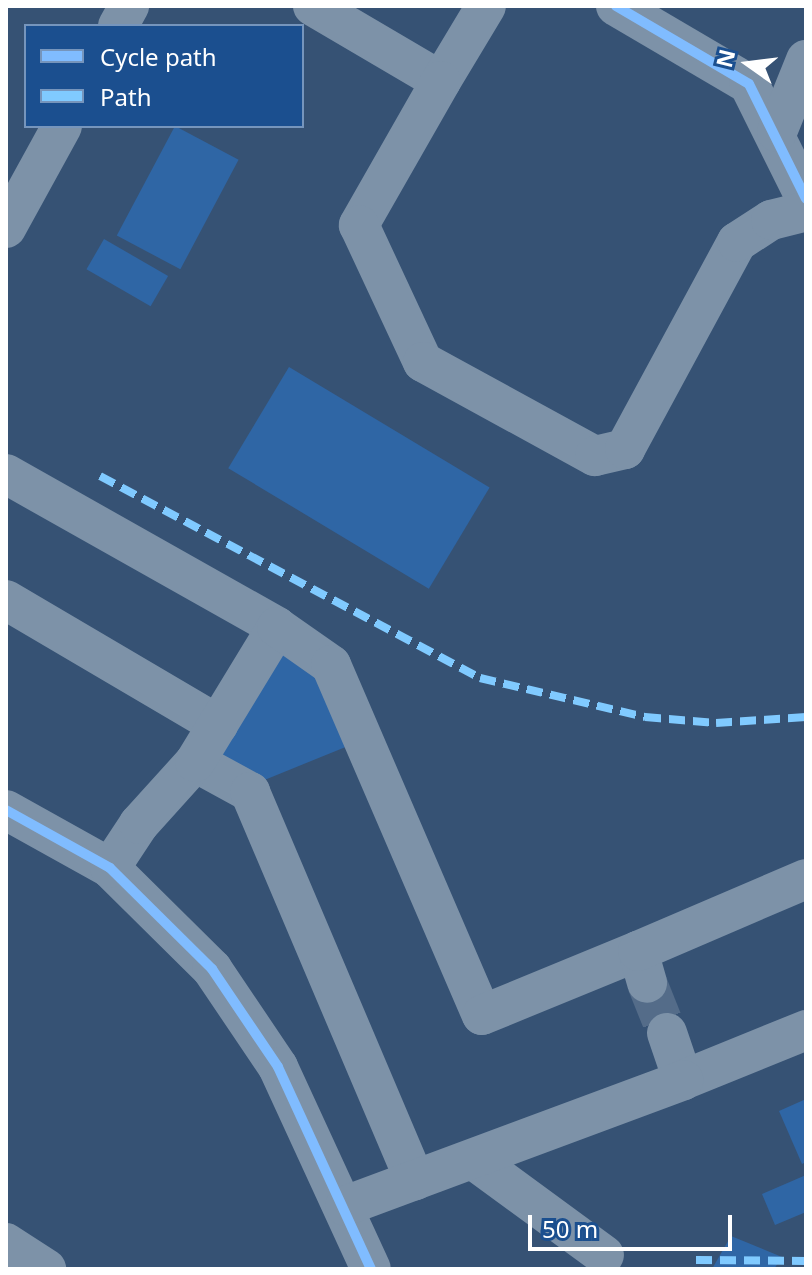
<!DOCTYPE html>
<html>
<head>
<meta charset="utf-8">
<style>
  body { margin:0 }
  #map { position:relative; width:812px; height:1275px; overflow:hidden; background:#365274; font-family:"Noto Sans",sans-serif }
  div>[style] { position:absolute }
  .green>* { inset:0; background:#2f66a5; transform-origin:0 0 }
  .minor-tunnel>* { height:40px; margin-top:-20px; transform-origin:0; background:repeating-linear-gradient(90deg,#546c89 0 40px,transparent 0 60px) }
  .minor>* { height:40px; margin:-20px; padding:0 20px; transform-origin:20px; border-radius:20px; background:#7d92a8 }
  .quiet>* { height:8px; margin-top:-4px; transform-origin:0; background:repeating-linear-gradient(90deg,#80caff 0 16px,transparent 0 24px) }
  .cycleway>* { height:10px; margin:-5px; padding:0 5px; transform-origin:5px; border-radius:5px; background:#80bcff }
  span { translate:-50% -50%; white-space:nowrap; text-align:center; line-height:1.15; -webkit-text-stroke:8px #1b4f8f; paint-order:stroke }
  .frame { position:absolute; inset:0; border:8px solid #fff; pointer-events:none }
  .legend { position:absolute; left:24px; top:24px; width:280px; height:104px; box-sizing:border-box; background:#1b4f8f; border:2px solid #7695bc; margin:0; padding:10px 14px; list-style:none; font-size:24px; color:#fff }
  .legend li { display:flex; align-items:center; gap:16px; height:40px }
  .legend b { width:40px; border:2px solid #7695bc }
  .north { position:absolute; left:708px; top:24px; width:80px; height:80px; -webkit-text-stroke:6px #1b4f8f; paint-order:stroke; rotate:284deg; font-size:22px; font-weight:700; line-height:32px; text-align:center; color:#fff }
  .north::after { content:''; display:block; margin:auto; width:28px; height:36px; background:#fff; clip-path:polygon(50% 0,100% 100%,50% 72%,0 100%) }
  .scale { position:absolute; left:528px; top:1215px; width:204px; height:36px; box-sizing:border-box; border:4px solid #fff; border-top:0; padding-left:10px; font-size:24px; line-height:28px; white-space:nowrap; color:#fff; -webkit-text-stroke:6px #1b4f8f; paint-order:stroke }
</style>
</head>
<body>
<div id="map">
  <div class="green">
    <i style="left:175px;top:126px;width:72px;height:124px;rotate:28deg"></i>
    <i style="left:104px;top:239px;width:74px;height:35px;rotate:30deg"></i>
    <i style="left:289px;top:367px;width:234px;height:118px;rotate:31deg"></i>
    <i style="clip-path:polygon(278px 638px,326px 673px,353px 744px,252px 785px,205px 759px)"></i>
    <i style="clip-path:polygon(806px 1099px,806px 1162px,802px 1164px,779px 1111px)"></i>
    <i style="clip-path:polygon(806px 1175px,806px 1212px,775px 1225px,762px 1194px)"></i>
    <i style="clip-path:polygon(731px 1236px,782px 1257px,774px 1269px,712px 1269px)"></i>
  </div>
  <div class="minor-tunnel">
    <i style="left:647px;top:983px;width:54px;rotate:68.2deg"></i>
  </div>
  <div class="minor">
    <i style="left:313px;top:6px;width:148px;rotate:30.4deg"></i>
    <i style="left:441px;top:81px;width:87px;rotate:-59deg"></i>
    <i style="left:616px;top:6px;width:154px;rotate:30.4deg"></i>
    <i style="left:749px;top:84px;width:128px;rotate:63.6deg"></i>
    <i style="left:118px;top:26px;width:23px;rotate:-61deg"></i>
    <i style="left:441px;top:81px;width:166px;rotate:119.7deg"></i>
    <i style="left:359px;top:225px;width:151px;rotate:65deg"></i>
    <i style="left:423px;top:362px;width:196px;rotate:28.7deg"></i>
    <i style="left:595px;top:456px;width:31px;rotate:-13deg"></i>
    <i style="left:625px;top:449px;width:235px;rotate:-61.6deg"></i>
    <i style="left:737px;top:242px;width:40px;rotate:-32.9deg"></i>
    <i style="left:771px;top:220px;width:36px;rotate:-14deg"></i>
    <i style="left:777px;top:132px;width:78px;rotate:-68.1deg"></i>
    <i style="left:6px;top:228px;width:116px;rotate:-61.2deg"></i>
    <i style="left:6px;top:474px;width:311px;rotate:29.4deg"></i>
    <i style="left:6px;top:600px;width:246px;rotate:30.5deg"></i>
    <i style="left:195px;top:762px;width:63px;rotate:28.6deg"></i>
    <i style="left:250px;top:792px;width:422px;rotate:67deg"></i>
    <i style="left:6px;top:810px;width:119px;rotate:29.1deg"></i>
    <i style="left:110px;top:868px;width:144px;rotate:44.7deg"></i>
    <i style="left:212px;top:969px;width:118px;rotate:56deg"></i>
    <i style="left:278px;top:1067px;width:222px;rotate:65.3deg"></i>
    <i style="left:110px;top:868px;width:53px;rotate:-56.6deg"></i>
    <i style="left:139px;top:824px;width:84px;rotate:-47.9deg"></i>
    <i style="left:195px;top:762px;width:158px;rotate:-58.7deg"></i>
    <i style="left:277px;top:627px;width:66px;rotate:35.1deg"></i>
    <i style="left:331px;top:665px;width:381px;rotate:66.7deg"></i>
    <i style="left:482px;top:1015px;width:169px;rotate:-22.3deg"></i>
    <i style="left:638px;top:951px;width:33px;rotate:74deg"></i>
    <i style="left:638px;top:951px;width:183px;rotate:-23.2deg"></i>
    <i style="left:667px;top:1033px;width:50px;rotate:71.2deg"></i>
    <i style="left:683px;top:1080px;width:133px;rotate:-22.1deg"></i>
    <i style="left:474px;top:1160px;width:161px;rotate:36.2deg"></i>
    <i style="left:345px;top:1206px;width:361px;rotate:-20.4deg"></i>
    <i style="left:6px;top:1243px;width:48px;rotate:33deg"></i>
  </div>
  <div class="quiet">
    <i style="left:100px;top:476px;width:430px;rotate:28deg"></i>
    <i style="left:480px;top:678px;width:170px;rotate:13.3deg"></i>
    <i style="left:645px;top:717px;width:71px;rotate:4.8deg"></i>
    <i style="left:716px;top:723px;width:90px;rotate:-3.8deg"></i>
    <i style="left:696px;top:1260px;width:110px;rotate:0.5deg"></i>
  </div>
  <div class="cycleway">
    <i style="left:616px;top:6px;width:154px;rotate:30.4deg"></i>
    <i style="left:749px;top:84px;width:128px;rotate:63.6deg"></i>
    <i style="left:6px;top:810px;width:119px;rotate:29.1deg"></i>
    <i style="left:110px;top:868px;width:144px;rotate:44.7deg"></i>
    <i style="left:212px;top:969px;width:118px;rotate:56deg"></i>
    <i style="left:278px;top:1067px;width:222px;rotate:65.3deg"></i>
  </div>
  <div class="frame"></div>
  <ul class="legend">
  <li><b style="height:10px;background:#80bcff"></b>Cycle path</li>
  <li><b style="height:10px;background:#80caff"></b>Path</li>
  </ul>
  <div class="north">N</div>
  <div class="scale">50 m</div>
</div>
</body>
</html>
